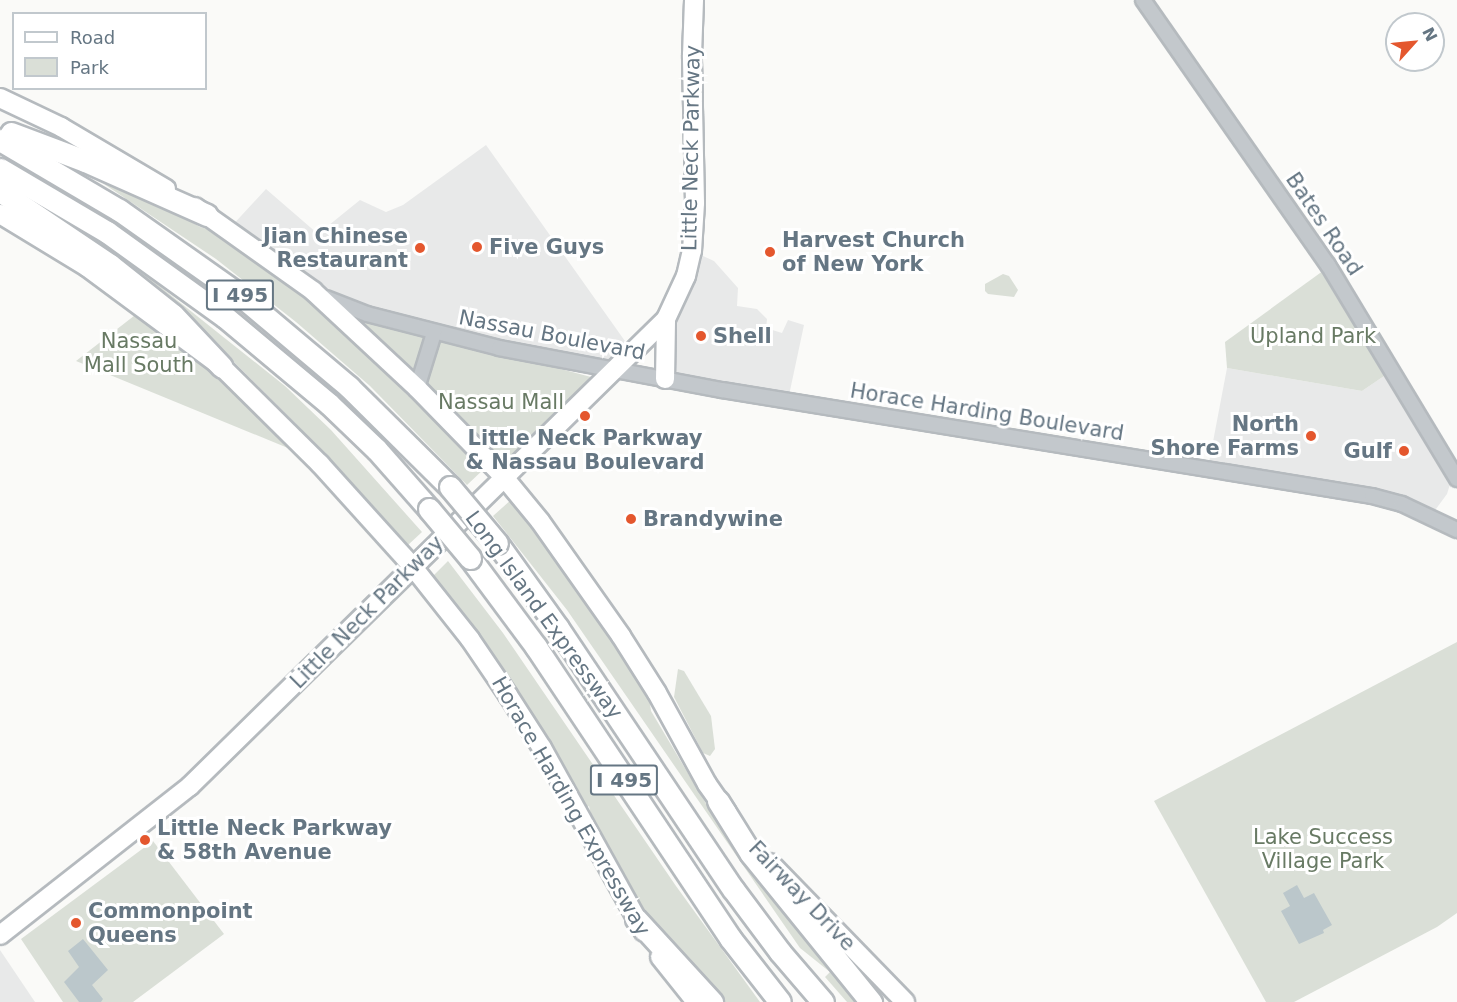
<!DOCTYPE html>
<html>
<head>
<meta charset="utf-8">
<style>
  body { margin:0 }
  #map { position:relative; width:1457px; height:1002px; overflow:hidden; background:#fafaf8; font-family:"DejaVu Sans",sans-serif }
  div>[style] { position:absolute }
  .built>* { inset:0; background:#e8e9e9 }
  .green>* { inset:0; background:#dadfd7 }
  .water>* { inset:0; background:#bbc7cb }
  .roads { filter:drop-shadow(2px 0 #b5babe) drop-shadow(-2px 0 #b5babe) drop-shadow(0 2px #b5babe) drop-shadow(0 -2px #b5babe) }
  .minor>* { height:14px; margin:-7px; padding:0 7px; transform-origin:7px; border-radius:7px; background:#c3c8cc }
  .major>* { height:18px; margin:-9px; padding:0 9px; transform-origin:9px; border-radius:9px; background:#fff }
  .highway>* { height:21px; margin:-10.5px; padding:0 10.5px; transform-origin:10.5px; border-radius:10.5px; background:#fff }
  .bridges { filter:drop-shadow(2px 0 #b4b9bd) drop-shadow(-2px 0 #b4b9bd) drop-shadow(0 2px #b4b9bd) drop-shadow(0 -2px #b4b9bd) }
  .highway-bridge>* { height:21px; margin:-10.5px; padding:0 10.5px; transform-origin:10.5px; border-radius:10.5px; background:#fff }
  .dots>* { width:16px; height:16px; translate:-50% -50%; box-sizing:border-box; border:3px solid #fff; border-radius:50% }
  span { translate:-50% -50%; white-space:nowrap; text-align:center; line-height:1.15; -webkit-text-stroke:6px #fff; paint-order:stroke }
  .shield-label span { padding:2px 4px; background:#fff; border:2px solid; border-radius:4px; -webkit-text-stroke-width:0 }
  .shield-label { font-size:20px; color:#657683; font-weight:700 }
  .street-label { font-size:21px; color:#657683 }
  .poi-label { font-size:21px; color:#657683; font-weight:700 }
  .right { translate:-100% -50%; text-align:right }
  .left { translate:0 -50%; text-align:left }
  .park-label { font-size:21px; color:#687a64 }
  .legend { position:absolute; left:12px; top:12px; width:195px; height:78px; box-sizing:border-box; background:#fff; border:2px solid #c1c8cd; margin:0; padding:8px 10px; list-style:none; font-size:18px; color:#657683 }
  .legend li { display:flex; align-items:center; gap:12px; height:30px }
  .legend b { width:30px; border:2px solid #c1c8cd }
  .north { position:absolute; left:1385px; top:12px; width:60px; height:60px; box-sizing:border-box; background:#fff; border:2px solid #c1c8cd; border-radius:50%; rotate:63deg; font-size:16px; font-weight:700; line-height:24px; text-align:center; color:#657683 }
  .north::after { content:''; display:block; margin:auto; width:21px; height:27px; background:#e4572e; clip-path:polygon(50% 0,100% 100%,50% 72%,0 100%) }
</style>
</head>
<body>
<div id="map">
  <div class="built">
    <i style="clip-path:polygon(486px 145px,632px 351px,613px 370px,345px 307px,229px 229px,266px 189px,318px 234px,360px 200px,386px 212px,403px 205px)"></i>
    <i style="clip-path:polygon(692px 251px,714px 261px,738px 288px,737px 306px,757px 309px,767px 319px,766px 328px,782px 333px,788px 320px,804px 325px,788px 400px,665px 379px,666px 319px)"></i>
    <i style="clip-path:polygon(1227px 368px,1362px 391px,1390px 372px,1452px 478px,1447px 494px,1433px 513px,1208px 468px)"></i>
    <i style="clip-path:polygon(0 950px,35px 1002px,0 1002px)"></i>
  </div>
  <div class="green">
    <i style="clip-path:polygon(98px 174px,174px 211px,200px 227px,221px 232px,309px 299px,377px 358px,485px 468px,467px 485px,370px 386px,296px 322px,216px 259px,95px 178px)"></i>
    <i style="clip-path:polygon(76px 228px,143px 273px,285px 386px,331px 430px,422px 532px,408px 545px,296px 424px,201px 329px,140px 277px,75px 230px)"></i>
    <i style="clip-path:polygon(1327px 268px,1390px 372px,1362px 391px,1227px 368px,1225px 342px)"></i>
    <i style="clip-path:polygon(1003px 274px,1009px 276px,1018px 290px,1014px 297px,988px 294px,985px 291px,985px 284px)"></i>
    <i style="clip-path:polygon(139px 312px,302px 450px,300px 453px,76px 361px)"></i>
    <i style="clip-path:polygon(360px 316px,591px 377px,501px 469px,358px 324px)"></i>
    <i style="clip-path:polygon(512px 499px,556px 552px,648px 689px,651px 711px,708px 807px,864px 1002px,847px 1002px,825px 977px,830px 972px,800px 948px,567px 610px,493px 516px)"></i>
    <i style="clip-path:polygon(448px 561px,503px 633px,676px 886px,760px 1002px,725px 1002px,668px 941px,633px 895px,592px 819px,589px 806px,586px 808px,550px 745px,433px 576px)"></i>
    <i style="clip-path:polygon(1457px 642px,1457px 913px,1437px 927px,1294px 1002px,1266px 1002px,1154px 801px)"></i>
    <i style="clip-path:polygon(678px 669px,684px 671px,711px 716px,715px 749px,710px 756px,703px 753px,674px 697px)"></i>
    <i style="clip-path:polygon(153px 841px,224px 934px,133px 1002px,63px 1002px,21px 939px)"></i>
  </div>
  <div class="water">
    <i style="clip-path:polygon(1297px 885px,1304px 898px,1314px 893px,1332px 925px,1323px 930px,1324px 933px,1299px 944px,1281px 911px,1290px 906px,1283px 893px)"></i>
    <i style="clip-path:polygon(83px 939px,108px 970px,92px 985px,103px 999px,101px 1002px,79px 1002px,64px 982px,79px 967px,68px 951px)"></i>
  </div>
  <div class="roads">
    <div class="minor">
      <i style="left:1143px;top:0;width:323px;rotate:55.1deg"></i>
      <i style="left:1328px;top:265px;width:250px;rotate:58.9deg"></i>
      <i style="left:326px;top:298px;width:44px;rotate:21.3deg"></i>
      <i style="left:367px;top:314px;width:136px;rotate:14.4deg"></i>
      <i style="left:499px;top:348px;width:227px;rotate:10.7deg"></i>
      <i style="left:722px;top:390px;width:659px;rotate:9.26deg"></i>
      <i style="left:1372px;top:496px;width:31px;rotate:15deg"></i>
      <i style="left:1402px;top:504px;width:61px;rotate:25.3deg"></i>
      <i style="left:417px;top:388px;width:58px;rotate:-72.8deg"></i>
    </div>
    <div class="major">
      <i style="left:0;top:98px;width:68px;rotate:25.4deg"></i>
      <i style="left:61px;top:127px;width:122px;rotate:30.6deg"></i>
      <i style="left:195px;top:207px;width:145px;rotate:35.4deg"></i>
      <i style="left:313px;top:291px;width:142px;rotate:43deg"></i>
      <i style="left:417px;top:388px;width:123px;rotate:45.7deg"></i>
      <i style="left:503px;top:476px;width:58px;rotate:50.6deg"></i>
      <i style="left:540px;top:521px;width:141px;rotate:54.8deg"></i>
      <i style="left:621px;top:636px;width:67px;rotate:57.7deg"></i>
      <i style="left:657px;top:693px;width:104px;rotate:61.2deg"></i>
      <i style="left:707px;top:784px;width:35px;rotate:55deg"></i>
      <i style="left:0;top:214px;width:102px;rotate:31.3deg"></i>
      <i style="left:87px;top:267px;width:168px;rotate:36.5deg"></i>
      <i style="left:222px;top:367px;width:138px;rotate:44.7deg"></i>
      <i style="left:320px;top:464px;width:139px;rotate:47.9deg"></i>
      <i style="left:413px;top:567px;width:92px;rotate:51.6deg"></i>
      <i style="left:470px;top:639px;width:68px;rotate:55.8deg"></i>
      <i style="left:508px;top:695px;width:63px;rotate:57.3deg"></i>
      <i style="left:542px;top:748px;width:210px;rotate:61deg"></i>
      <i style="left:665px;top:379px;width:60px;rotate:-89deg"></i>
      <i style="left:770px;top:863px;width:194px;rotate:45.8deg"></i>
      <i style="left:0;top:935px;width:241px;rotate:-38.1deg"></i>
      <i style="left:190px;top:786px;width:667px;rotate:-44.45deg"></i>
      <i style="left:666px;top:319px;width:47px;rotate:-65.1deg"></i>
      <i style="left:686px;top:276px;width:26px;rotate:-77deg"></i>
      <i style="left:692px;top:251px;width:48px;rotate:-86.4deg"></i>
      <i style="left:695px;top:203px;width:148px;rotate:-91.2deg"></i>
      <i style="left:692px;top:55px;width:55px;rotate:-87.9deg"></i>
      <i style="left:660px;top:957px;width:58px;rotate:51.3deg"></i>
    </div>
    <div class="highway">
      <i style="left:11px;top:133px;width:79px;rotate:20.7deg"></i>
      <i style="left:85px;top:161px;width:133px;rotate:23.9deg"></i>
      <i style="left:0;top:140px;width:138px;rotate:30.5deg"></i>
      <i style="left:119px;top:210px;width:149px;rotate:35.2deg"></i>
      <i style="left:241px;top:296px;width:141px;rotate:40.1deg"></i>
      <i style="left:349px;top:387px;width:142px;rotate:44.7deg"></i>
      <i style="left:0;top:169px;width:124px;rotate:30.5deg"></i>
      <i style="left:107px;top:232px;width:145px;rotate:35.8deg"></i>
      <i style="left:225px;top:317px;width:136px;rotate:39.9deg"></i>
      <i style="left:329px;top:404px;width:66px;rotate:43.8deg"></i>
      <i style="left:377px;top:450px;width:79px;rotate:48.6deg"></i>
      <i style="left:0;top:191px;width:133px;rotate:33.9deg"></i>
      <i style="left:110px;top:265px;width:80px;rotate:38.4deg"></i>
      <i style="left:173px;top:315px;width:71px;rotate:46.7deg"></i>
      <i style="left:497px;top:543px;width:105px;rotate:54.3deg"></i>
      <i style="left:558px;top:628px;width:314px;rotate:56.2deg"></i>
      <i style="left:733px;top:889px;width:79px;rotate:53.3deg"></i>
      <i style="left:780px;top:952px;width:66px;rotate:49.3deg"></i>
      <i style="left:470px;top:558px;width:111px;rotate:53.4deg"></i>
      <i style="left:536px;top:647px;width:350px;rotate:56.3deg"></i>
      <i style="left:730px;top:938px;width:81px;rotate:52deg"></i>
      <i style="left:718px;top:801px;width:62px;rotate:58.1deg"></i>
      <i style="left:751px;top:854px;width:191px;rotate:51deg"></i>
      <i style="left:636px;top:919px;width:113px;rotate:47.5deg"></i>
    </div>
  </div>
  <div class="bridges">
    <div class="highway-bridge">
      <i style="left:450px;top:487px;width:73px;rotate:50deg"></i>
      <i style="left:429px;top:509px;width:64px;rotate:50.1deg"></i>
    </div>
  </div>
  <div class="dots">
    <i style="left:477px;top:247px;background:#e4572e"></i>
    <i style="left:420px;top:248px;background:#e4572e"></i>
    <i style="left:770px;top:252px;background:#e4572e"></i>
    <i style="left:701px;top:336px;background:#e4572e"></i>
    <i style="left:585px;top:416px;background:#e4572e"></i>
    <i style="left:1311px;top:436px;background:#e4572e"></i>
    <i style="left:1404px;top:451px;background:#e4572e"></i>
    <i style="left:631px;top:519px;background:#e4572e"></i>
    <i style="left:145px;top:840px;background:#e4572e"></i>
    <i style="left:76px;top:923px;background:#e4572e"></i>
  </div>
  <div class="shield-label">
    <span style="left:240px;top:295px">I 495</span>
    <span style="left:624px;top:780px">I 495</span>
  </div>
  <div class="street-label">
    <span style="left:691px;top:148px;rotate:-89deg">Little Neck Parkway</span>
    <span style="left:1324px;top:224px;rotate:56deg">Bates Road</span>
    <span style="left:552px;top:335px;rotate:11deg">Nassau Boulevard</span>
    <span style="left:987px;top:412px;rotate:9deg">Horace Harding Boulevard</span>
    <span style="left:367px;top:612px;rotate:-45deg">Little Neck Parkway</span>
    <span style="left:544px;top:615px;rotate:54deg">Long Island Expressway</span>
    <span style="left:571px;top:806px;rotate:60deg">Horace Harding Expressway</span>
    <span style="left:802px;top:896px;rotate:46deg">Fairway Drive</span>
  </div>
  <div class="poi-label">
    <span class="right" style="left:408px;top:248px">Jian Chinese<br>Restaurant</span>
    <span class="left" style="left:782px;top:252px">Harvest Church<br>of New York</span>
    <span class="left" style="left:489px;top:247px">Five Guys</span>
    <span class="left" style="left:713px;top:336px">Shell</span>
    <span class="right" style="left:1299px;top:436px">North<br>Shore Farms</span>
    <span style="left:585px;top:450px">Little Neck Parkway<br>&amp; Nassau Boulevard</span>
    <span class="right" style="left:1392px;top:451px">Gulf</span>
    <span class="left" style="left:643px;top:519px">Brandywine</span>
    <span class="left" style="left:157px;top:840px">Little Neck Parkway<br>&amp; 58th Avenue</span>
    <span class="left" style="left:88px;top:923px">Commonpoint<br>Queens</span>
  </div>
  <div class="park-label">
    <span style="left:1313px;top:336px">Upland Park</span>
    <span style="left:139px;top:353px">Nassau<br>Mall South</span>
    <span style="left:501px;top:402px">Nassau Mall</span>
    <span style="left:1323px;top:849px">Lake Success<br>Village Park</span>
  </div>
  <ul class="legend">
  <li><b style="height:8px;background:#fff"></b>Road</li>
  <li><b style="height:16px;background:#dadfd7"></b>Park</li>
  </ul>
  <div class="north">N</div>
</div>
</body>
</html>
